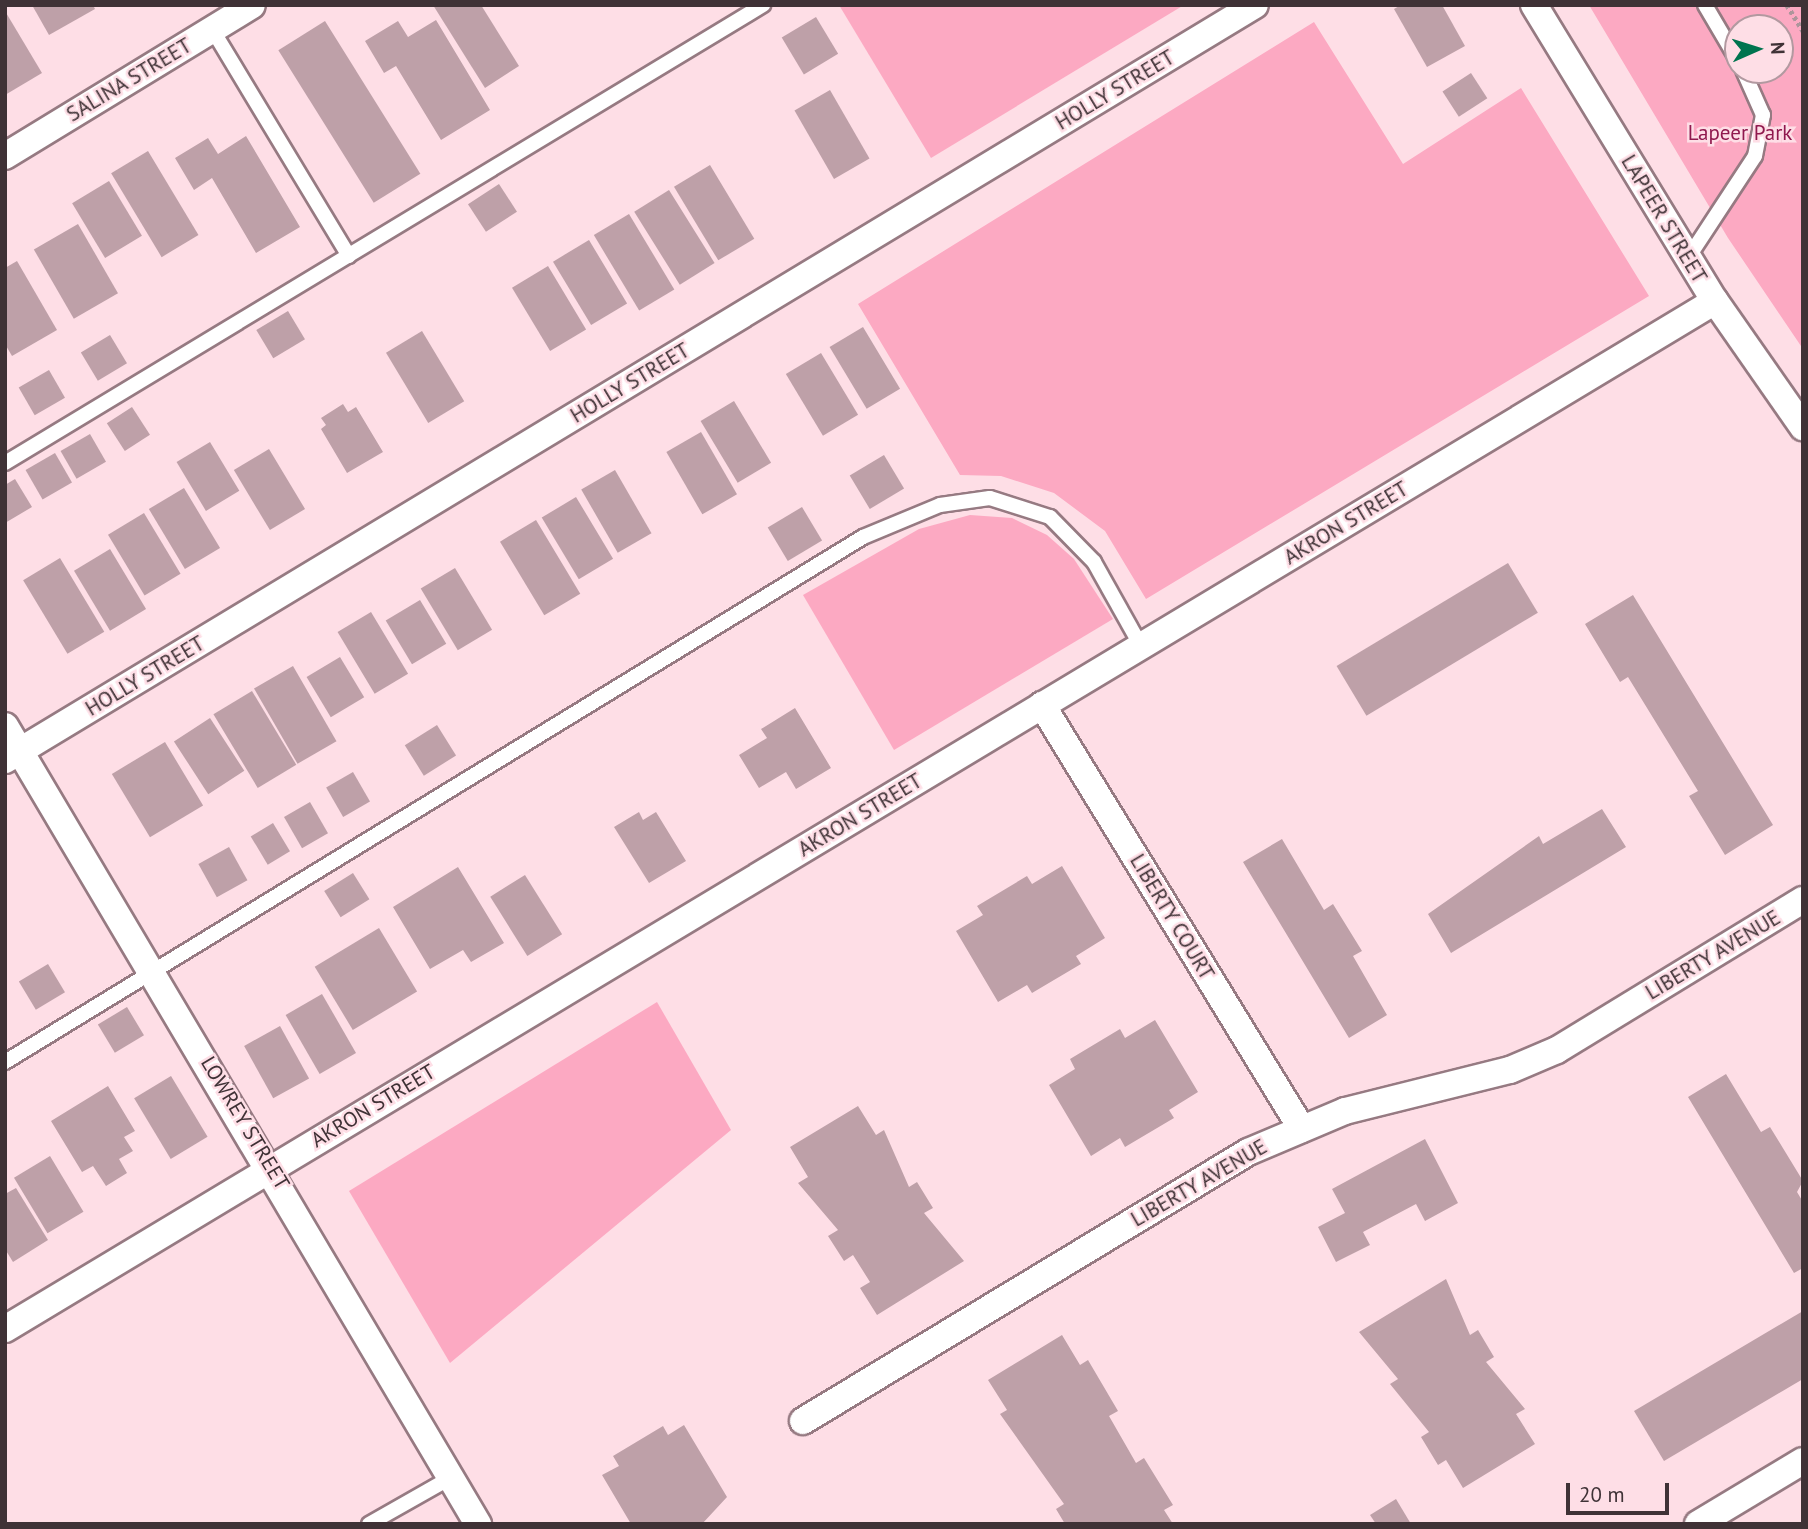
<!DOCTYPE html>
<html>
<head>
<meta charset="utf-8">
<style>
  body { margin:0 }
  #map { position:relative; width:1808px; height:1529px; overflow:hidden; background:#fedee6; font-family:"PT Sans",sans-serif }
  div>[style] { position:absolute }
  .green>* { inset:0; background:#fca9c2 }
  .building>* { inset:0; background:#bea0a8; transform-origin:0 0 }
  .path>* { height:4.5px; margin-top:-2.25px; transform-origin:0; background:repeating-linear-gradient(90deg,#ad959b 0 3.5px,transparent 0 7px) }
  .roads { filter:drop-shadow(2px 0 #967a82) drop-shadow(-2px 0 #967a82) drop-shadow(0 2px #967a82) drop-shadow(0 -2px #967a82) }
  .service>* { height:14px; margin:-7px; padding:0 7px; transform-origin:7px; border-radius:7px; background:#fff }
  .minor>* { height:26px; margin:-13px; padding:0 13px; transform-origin:13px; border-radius:13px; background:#fff }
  span { translate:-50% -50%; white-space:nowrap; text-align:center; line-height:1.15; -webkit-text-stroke:5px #fedee6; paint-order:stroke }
  .street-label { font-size:21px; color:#3f3236 }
  .park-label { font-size:21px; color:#90194e }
  .frame { position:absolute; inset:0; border:7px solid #3f3236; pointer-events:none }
  .north { position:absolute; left:1724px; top:14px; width:70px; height:70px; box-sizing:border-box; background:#fedee6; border:2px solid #b299a0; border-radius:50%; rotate:87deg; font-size:19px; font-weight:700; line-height:28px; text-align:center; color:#3f3236 }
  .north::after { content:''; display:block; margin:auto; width:24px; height:32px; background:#00744f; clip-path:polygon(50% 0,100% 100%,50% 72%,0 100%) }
  .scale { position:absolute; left:1566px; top:1483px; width:103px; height:32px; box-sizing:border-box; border:4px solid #3f3236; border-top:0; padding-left:9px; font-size:21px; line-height:24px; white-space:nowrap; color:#3f3236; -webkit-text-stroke:5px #fedee6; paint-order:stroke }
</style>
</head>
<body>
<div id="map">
  <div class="green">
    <i style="clip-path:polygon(839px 5px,1184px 5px,931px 158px)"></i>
    <i style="clip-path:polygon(evenodd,1589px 5px,1803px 5px,1803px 349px,1728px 238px,1589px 5px,1738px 28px,1780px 28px,1780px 70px,1738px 70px,1738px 28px)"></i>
    <i style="clip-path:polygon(1314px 22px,1403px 164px,1521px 88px,1649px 296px,1146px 599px,1105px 531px,1054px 493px,1001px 476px,960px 475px,858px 304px)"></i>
    <i style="clip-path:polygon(970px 515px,1012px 518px,1047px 535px,1074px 559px,1113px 619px,894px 750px,803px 595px,919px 529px)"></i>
    <i style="clip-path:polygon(657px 1002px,731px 1130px,450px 1363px,349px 1191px)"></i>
  </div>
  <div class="building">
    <i style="clip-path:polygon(32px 5px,93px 5px,95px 9px,49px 35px)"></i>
    <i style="clip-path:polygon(433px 5px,481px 5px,519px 66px,485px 88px)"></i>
    <i style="clip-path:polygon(1401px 5px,1442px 5px,1465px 46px,1427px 67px,1394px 9px)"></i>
    <i style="clip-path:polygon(5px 11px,42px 73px,5px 95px)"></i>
    <i style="left:816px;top:17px;width:43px;height:40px;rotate:59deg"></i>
    <i style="clip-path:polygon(436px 20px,490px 110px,441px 140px,396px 66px,384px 73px,365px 41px,398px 21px,408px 37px)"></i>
    <i style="left:325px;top:21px;width:180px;height:55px;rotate:58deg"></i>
    <i style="left:1471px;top:73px;width:30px;height:34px;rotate:57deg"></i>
    <i style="left:830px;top:90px;width:79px;height:41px;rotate:60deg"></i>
    <i style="clip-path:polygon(246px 136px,300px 227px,256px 253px,212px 178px,194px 190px,175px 158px,208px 138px,218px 154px)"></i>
    <i style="left:148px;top:151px;width:98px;height:43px;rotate:59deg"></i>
    <i style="left:710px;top:165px;width:86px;height:42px;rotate:59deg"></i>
    <i style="left:109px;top:181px;width:64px;height:43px;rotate:59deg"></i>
    <i style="left:499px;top:184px;width:33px;height:37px;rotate:57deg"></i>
    <i style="left:669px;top:190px;width:86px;height:41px;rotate:58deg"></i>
    <i style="left:629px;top:214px;width:88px;height:41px;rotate:59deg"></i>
    <i style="left:78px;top:224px;width:80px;height:51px;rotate:60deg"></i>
    <i style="left:589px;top:240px;width:74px;height:42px;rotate:59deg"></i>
    <i style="clip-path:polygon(17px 261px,57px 330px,12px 356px,5px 344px,5px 268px)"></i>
    <i style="left:548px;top:266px;width:74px;height:42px;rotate:59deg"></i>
    <i style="left:288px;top:311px;width:33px;height:37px;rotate:59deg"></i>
    <i style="left:863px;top:327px;width:72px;height:39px;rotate:59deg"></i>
    <i style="left:422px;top:331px;width:82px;height:42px;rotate:59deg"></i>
    <i style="left:110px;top:335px;width:33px;height:34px;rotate:59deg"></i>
    <i style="left:821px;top:353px;width:72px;height:41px;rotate:59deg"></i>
    <i style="left:49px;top:370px;width:32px;height:35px;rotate:60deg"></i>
    <i style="left:734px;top:401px;width:72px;height:39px;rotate:59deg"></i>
    <i style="clip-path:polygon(343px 404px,348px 412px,356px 407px,383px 452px,347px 473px,321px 429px,326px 425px,321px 418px)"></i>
    <i style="left:132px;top:407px;width:33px;height:30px;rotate:57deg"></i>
    <i style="left:701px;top:432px;width:72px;height:40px;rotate:60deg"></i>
    <i style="left:90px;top:434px;width:32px;height:34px;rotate:60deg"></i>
    <i style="left:210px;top:442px;width:57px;height:39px;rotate:59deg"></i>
    <i style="left:269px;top:449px;width:70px;height:41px;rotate:59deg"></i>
    <i style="left:55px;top:453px;width:34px;height:34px;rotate:60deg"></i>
    <i style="left:884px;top:455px;width:39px;height:40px;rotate:59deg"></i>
    <i style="left:615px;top:470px;width:73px;height:39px;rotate:60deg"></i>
    <i style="clip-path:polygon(15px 479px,32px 507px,5px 523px,5px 485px)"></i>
    <i style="left:184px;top:488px;width:70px;height:41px;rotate:59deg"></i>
    <i style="left:576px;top:497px;width:72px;height:40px;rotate:59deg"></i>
    <i style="left:802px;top:507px;width:39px;height:40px;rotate:59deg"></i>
    <i style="left:144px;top:513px;width:71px;height:42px;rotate:59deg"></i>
    <i style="left:536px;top:520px;width:86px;height:42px;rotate:59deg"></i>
    <i style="left:110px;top:549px;width:70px;height:42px;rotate:59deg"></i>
    <i style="left:60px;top:558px;width:86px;height:43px;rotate:59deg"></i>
    <i style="left:1508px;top:563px;width:58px;height:200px;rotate:59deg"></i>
    <i style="left:455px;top:568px;width:72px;height:40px;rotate:59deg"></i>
    <i style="clip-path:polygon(1633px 595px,1773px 825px,1725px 855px,1689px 796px,1698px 791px,1628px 677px,1620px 682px,1585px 624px)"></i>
    <i style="left:420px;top:600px;width:51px;height:40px;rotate:59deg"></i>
    <i style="left:371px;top:612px;width:72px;height:39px;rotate:59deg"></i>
    <i style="left:340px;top:657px;width:47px;height:39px;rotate:59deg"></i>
    <i style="left:293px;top:666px;width:87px;height:45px;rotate:60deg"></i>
    <i style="left:252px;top:691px;width:86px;height:45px;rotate:59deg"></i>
    <i style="clip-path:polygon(795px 708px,831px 768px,796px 789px,786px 772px,759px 788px,739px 755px,767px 738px,761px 729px)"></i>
    <i style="left:210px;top:718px;width:63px;height:43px;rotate:57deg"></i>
    <i style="left:437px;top:725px;width:36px;height:38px;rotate:58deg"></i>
    <i style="left:165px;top:742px;width:74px;height:62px;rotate:59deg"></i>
    <i style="left:353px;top:772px;width:34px;height:31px;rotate:60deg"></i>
    <i style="left:310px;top:802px;width:36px;height:30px;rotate:60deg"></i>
    <i style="clip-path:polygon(1602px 809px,1626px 847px,1451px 953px,1428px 914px,1539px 836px,1543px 844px)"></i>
    <i style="clip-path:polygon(639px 812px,643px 820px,656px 812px,686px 861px,649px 883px,614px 827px)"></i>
    <i style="left:273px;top:823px;width:33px;height:26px;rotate:59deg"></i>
    <i style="clip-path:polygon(1282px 839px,1324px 910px,1333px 904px,1362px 951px,1353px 956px,1387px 1015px,1349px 1038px,1243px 862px)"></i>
    <i style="left:229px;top:847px;width:38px;height:35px;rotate:61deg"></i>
    <i style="clip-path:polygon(1062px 866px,1105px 938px,1076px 956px,1081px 964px,1032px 993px,1027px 985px,998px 1002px,956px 931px,983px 915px,977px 906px,1027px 876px,1032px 884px)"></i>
    <i style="clip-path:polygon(458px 867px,504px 943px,471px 962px,463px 950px,430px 969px,393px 907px)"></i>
    <i style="left:353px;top:873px;width:31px;height:34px;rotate:58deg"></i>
    <i style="left:525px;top:875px;width:70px;height:41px;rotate:58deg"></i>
    <i style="left:379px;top:928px;width:74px;height:75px;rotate:59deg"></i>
    <i style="left:48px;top:964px;width:33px;height:34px;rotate:59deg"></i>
    <i style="left:322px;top:994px;width:68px;height:42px;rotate:60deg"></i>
    <i style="left:127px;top:1007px;width:33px;height:34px;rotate:59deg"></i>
    <i style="clip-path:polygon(1155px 1020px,1198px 1092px,1169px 1110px,1174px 1118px,1125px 1147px,1120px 1138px,1091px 1156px,1049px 1085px,1075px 1069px,1070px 1059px,1120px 1029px,1125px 1038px)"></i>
    <i style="left:280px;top:1026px;width:60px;height:41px;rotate:61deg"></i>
    <i style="clip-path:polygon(1726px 1074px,1761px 1132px,1770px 1127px,1803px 1181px,1797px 1192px,1803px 1202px,1803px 1268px,1794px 1273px,1688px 1097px)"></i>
    <i style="left:171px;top:1076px;width:71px;height:43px;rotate:59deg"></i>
    <i style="clip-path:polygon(108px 1086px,135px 1131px,124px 1137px,133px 1151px,119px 1159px,127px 1173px,106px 1186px,93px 1166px,82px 1172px,51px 1121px)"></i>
    <i style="clip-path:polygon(858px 1106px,876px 1135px,884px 1130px,909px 1187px,917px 1182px,933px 1208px,924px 1213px,964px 1261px,877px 1315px,860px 1288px,870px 1282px,853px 1255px,844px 1261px,828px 1236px,838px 1230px,798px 1183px,808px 1177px,790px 1147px)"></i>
    <i style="clip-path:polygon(1425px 1139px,1458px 1203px,1425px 1221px,1416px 1204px,1363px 1232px,1370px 1245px,1336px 1262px,1318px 1227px,1345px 1213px,1332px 1189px)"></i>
    <i style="left:50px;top:1156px;width:65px;height:42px;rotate:59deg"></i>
    <i style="clip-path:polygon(16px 1188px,48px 1240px,13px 1262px,5px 1249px,5px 1194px)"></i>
    <i style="clip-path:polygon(1446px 1279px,1470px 1335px,1478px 1330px,1494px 1357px,1486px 1362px,1525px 1409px,1516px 1414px,1535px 1444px,1463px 1488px,1446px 1460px,1438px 1465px,1421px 1437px,1429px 1432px,1390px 1384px,1398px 1379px,1359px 1332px)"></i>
    <i style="clip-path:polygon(1803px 1311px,1803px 1379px,1664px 1461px,1634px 1411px)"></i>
    <i style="clip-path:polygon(1062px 1335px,1080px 1365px,1088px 1360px,1118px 1411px,1109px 1416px,1136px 1463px,1144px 1458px,1173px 1505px,1164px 1510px,1173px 1524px,1065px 1524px,1056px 1509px,1064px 1504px,1000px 1414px,1007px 1410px,988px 1380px)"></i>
    <i style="clip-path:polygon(684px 1425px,727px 1497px,702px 1524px,631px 1524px,602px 1475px,619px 1466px,613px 1456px,663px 1426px,668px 1435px)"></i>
    <i style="clip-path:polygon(1396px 1499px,1411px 1524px,1376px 1524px,1370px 1515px)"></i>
  </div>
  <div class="path">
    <i style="left:1787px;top:5px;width:31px;rotate:58deg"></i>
  </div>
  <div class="roads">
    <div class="service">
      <i style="left:1705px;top:5px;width:65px;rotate:59.5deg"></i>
      <i style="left:212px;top:29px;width:265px;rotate:58.9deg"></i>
      <i style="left:1688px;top:258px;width:122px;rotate:-56.7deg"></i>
      <i style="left:1755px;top:156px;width:42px;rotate:-79deg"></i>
      <i style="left:1763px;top:115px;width:49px;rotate:-114deg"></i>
      <i style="left:5px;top:463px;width:886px;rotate:-31.14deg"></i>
      <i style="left:5px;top:1062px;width:1006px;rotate:-31.46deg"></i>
      <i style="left:863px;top:537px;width:83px;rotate:-22.6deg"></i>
      <i style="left:940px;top:505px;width:50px;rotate:-8deg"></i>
      <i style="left:990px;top:498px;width:63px;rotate:17.6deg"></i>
      <i style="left:1050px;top:517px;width:63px;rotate:45.6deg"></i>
      <i style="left:1094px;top:562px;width:96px;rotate:60.8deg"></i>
      <i style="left:369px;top:1524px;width:93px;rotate:-29.6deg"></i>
    </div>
    <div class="minor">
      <i style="left:1534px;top:5px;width:347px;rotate:58.6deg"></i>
      <i style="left:1715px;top:301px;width:154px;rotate:55.1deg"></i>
      <i style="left:5px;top:156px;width:289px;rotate:-31.4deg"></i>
      <i style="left:1042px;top:705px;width:497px;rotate:58.5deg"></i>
      <i style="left:5px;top:726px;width:928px;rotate:59.34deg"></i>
      <i style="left:5px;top:760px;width:1460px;rotate:-31.13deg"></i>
      <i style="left:5px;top:1329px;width:1995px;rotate:-31.01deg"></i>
      <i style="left:803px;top:1421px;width:520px;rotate:-31.15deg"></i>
      <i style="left:1248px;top:1152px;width:105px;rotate:-22.9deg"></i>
      <i style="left:1345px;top:1111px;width:170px;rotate:-14deg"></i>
      <i style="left:1510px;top:1070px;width:51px;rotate:-23.1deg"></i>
      <i style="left:1557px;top:1050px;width:288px;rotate:-31.4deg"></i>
      <i style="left:1698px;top:1524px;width:122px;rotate:-31deg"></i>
    </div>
  </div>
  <div class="street-label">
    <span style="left:129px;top:80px;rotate:-31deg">SALINA STREET</span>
    <span style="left:1115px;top:90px;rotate:-31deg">HOLLY STREET</span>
    <span style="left:1664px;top:219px;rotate:59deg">LAPEER STREET</span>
    <span style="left:630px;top:383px;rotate:-31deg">HOLLY STREET</span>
    <span style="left:1346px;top:523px;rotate:-31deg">AKRON STREET</span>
    <span style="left:145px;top:676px;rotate:-31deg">HOLLY STREET</span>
    <span style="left:860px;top:815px;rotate:-31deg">AKRON STREET</span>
    <span style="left:1172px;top:917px;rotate:59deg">LIBERTY COURT</span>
    <span style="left:1713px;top:955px;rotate:-31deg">LIBERTY AVENUE</span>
    <span style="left:373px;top:1106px;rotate:-31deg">AKRON STREET</span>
    <span style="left:245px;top:1123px;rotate:59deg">LOWREY STREET</span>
    <span style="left:1199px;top:1183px;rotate:-30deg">LIBERTY AVENUE</span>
  </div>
  <div class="park-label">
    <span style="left:1740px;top:133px">Lapeer Park</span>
  </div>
  <div class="frame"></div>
  <div class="north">N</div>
  <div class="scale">20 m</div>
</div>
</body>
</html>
